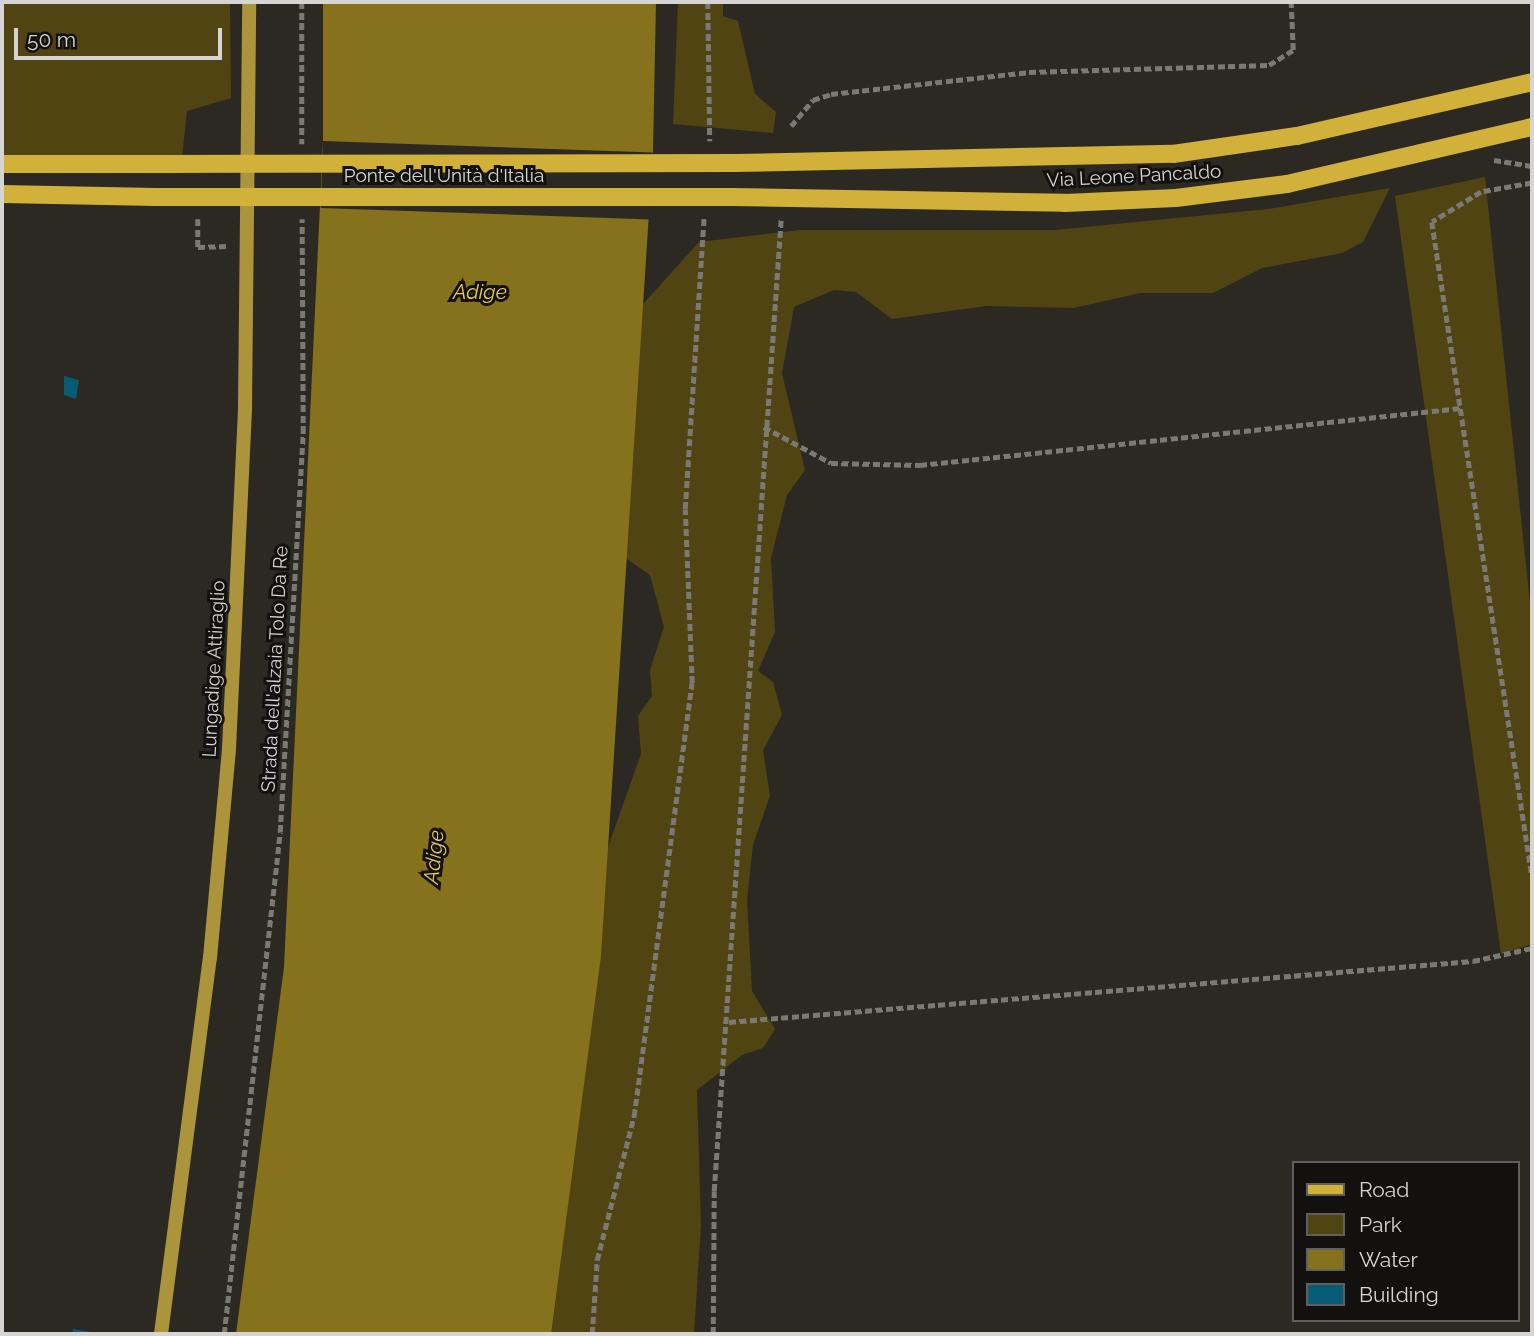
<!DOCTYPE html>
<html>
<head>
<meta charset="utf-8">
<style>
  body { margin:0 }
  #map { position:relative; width:1534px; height:1336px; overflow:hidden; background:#2b2922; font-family:Raleway,sans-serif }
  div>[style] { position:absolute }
  .green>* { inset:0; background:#514413 }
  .water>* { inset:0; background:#86711c }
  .pier>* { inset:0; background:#2b2922; transform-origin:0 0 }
  .building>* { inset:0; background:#085b75 }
  .path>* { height:4.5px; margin-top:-2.25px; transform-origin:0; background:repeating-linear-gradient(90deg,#7a7973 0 7px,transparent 0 10.5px) }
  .secondary>* { height:14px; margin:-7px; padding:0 7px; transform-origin:7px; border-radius:7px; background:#ac943c }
  .primary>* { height:18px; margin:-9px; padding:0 9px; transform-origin:9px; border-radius:9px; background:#d1b139 }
  .primary-bridge>* { height:18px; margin:-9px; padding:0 9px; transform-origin:9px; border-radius:9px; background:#d1b139 }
  span { translate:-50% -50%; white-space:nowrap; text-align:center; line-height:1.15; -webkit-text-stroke:6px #12110f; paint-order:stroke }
  .street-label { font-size:19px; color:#d6d5d1 }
  .water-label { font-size:21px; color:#e6c75a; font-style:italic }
  .frame { position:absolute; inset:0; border:4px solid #d6d5d1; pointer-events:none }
  .legend { position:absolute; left:1292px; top:1161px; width:228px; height:161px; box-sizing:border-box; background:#12110f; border:2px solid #605f5d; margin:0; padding:9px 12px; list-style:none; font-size:21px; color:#d6d5d1 }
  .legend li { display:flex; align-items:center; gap:14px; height:35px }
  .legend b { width:35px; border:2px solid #605f5d }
  .scale { position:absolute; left:14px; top:28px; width:208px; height:32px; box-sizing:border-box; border:4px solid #d6d5d1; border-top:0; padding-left:9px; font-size:21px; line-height:24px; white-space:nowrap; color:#d6d5d1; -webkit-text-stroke:5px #12110f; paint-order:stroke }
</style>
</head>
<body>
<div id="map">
  <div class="green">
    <i style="clip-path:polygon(2px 2px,230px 2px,231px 98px,187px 111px,181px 167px,2px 159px)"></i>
    <i style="clip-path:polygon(678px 2px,723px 2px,723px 16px,738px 21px,755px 94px,776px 112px,773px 133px,673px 124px)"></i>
    <i style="clip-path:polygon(1485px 177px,1532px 622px,1532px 944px,1501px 954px,1395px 196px)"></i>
    <i style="clip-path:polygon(1390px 188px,1363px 242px,1342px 253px,1262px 268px,1213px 293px,1140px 293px,1074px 308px,986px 306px,892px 319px,856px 292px,834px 290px,794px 307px,782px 373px,805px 470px,787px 495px,771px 558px,775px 632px,758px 671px,773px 682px,782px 715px,763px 750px,770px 796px,753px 845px,747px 899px,752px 991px,775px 1029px,763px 1048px,742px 1055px,697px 1090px,701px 1226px,694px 1334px,529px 1334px,554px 999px,641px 754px,638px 716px,652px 696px,650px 670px,664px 627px,650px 575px,627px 559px,620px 542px,634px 452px,620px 420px,626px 323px,699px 242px,800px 230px,1055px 230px,1268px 209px)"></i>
  </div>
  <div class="water">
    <i style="clip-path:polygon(323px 2px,656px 2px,653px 151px,601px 956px,551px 1334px,236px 1334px,284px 967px,323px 141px)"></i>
  </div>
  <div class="pier">
    <i style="left:323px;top:141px;width:330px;height:67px;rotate:2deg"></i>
  </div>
  <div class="building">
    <i style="clip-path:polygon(64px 376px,79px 380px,76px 399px,64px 395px)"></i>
    <i style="clip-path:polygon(73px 1329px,97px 1333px,96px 1334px,72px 1334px)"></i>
  </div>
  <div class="path">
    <i style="left:302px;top:2px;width:142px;rotate:90deg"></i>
    <i style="left:708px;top:2px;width:139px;rotate:89.2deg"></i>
    <i style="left:791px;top:126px;width:34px;rotate:-50deg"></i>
    <i style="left:813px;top:100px;width:19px;rotate:-18deg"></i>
    <i style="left:831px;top:94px;width:199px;rotate:-6.3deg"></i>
    <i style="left:1029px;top:72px;width:240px;rotate:-1.7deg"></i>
    <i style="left:1269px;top:65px;width:28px;rotate:-32deg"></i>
    <i style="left:1293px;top:50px;width:48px;rotate:-92.4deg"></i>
    <i style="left:1494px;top:160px;width:38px;rotate:9deg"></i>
    <i style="left:1532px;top:183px;width:52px;rotate:170deg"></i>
    <i style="left:1481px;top:192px;width:57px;rotate:148.5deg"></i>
    <i style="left:1432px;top:222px;width:662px;rotate:81.31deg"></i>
    <i style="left:198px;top:219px;width:28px;rotate:90deg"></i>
    <i style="left:198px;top:247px;width:30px;rotate:-2deg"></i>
    <i style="left:764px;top:427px;width:76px;rotate:28.2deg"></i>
    <i style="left:831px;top:463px;width:89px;rotate:1.3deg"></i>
    <i style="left:920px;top:465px;width:544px;rotate:-6.01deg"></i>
    <i style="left:729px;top:1022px;width:746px;rotate:-4.69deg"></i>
    <i style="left:1473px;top:961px;width:60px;rotate:-12.4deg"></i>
    <i style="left:224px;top:1334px;width:505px;rotate:-83.63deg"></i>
    <i style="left:280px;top:832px;width:400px;rotate:-86.7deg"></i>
    <i style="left:303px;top:433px;width:214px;rotate:-90.3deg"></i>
    <i style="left:592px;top:1334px;width:74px;rotate:-86.1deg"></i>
    <i style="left:597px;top:1260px;width:149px;rotate:-75.6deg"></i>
    <i style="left:634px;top:1116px;width:437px;rotate:-82.4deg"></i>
    <i style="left:692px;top:683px;width:174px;rotate:-92.3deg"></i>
    <i style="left:685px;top:509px;width:291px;rotate:-86.3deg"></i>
    <i style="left:713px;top:1334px;width:143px;rotate:-89.6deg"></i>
    <i style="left:714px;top:1191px;width:974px;rotate:-86.06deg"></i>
  </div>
  <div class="secondary">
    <i style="left:161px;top:1334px;width:379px;rotate:-82.6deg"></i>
    <i style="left:210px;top:958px;width:210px;rotate:-84.8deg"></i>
    <i style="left:229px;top:749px;width:343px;rotate:-87.3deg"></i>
    <i style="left:245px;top:406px;width:404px;rotate:-89.4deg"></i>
  </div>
  <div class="primary">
    <i style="left:735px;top:163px;width:438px;rotate:-1.2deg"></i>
    <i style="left:1173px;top:154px;width:125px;rotate:-8.3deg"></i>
    <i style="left:1297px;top:136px;width:241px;rotate:-12.9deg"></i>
    <i style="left:2px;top:164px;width:160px"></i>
    <i style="left:2px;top:194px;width:154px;rotate:1.1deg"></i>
    <i style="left:732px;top:197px;width:333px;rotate:1deg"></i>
    <i style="left:1065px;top:203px;width:111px;rotate:-2.6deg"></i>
    <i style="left:1176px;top:198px;width:112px;rotate:-7.2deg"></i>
    <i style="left:1287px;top:184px;width:252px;rotate:-13.1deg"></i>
  </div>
  <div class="primary-bridge">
    <i style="left:162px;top:164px;width:573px;rotate:-0.1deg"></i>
    <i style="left:156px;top:197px;width:576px"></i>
  </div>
  <div class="street-label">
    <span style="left:444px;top:176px">Ponte dell'Unità d'Italia</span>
    <span style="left:1134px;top:176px;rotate:-3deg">Via Leone Pancaldo</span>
    <span style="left:214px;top:669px;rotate:-87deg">Lungadige Attiraglio</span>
    <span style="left:275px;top:669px;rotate:-87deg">Strada dell'alzaia Tolo Da Re</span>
  </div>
  <div class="water-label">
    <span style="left:480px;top:292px">Adige</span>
    <span style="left:434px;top:857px;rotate:-84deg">Adige</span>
  </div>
  <div class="frame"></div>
  <ul class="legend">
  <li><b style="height:9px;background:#d1b139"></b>Road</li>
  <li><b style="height:19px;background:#514413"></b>Park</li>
  <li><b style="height:19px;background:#86711c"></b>Water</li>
  <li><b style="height:19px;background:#085b75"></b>Building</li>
  </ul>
  <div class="scale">50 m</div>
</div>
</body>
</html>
